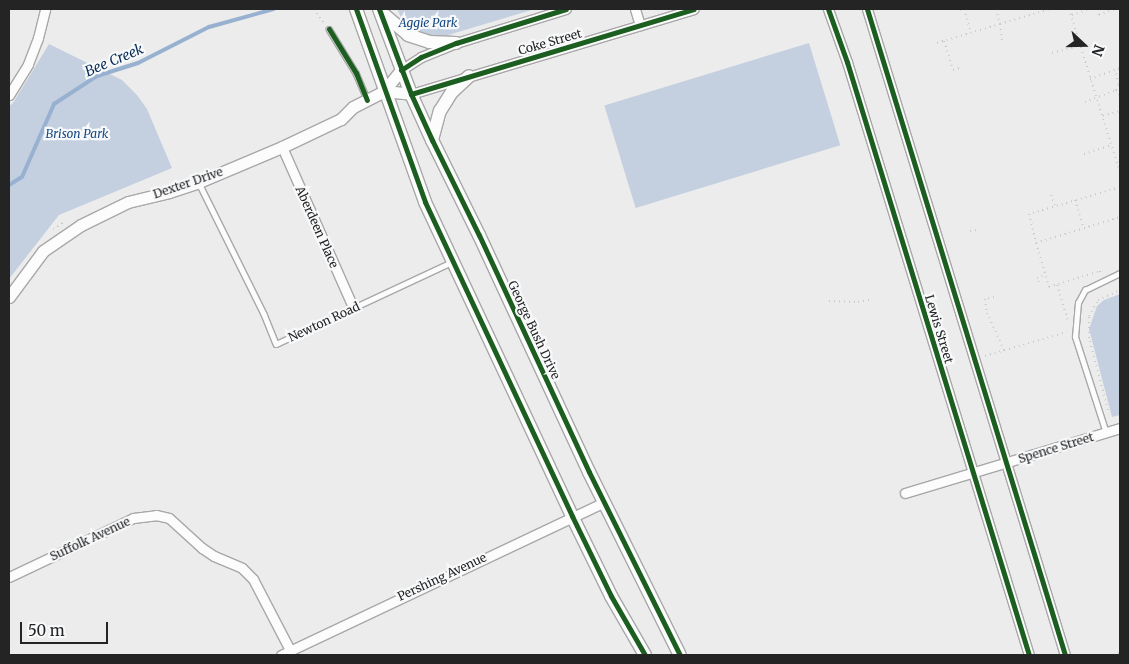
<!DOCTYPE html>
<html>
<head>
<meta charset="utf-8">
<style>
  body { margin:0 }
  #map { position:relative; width:1129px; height:664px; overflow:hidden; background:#ececec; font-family:Merriweather,serif }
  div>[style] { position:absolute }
  .green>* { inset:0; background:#c4d0e0; transform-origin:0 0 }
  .stream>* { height:4px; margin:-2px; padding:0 2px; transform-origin:2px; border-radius:2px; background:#98b1d0 }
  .path>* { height:2px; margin-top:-1px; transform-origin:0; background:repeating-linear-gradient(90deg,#cacacb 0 1px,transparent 0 5px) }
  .roads { filter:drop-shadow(1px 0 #a8a8a8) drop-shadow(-1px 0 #a8a8a8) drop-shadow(0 1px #a8a8a8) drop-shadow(0 -1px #a8a8a8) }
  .service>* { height:4.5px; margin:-2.25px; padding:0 2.25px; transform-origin:2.25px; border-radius:2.25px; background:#fcfcfc }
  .minor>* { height:9px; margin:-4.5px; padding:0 4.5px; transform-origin:4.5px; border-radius:4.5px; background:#fcfcfc }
  .tertiary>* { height:11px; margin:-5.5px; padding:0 5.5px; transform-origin:5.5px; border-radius:5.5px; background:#fcfcfc }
  .secondary>* { height:12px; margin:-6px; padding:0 6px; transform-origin:6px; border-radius:6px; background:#fcfcfc }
  .cycleway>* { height:5px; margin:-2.5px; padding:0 2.5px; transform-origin:2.5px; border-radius:2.5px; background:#1b5e20 }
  span { translate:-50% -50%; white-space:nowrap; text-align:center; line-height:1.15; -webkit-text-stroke:4.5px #f8f9fa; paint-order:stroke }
  .park-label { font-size:12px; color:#164880; font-style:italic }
  .street-label { font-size:12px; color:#242425 }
  .water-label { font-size:14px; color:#062c56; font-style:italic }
  .frame { position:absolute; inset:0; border:10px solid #242425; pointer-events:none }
  .north { position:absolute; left:1059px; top:20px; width:50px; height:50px; -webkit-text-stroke:4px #f8f9fa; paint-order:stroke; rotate:111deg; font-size:14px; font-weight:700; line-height:20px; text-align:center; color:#242425 }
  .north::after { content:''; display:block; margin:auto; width:18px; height:22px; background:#242425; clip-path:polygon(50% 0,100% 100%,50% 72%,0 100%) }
  .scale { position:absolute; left:20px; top:622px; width:88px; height:22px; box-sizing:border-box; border:2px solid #242425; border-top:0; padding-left:6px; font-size:15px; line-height:18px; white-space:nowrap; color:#242425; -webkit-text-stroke:4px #f8f9fa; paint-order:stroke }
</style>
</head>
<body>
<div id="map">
  <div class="green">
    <i style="clip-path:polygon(397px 9px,535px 9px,438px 38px,407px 30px)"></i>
    <i style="left:809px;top:43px;width:107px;height:214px;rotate:73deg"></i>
    <i style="clip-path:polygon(49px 44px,122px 80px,137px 95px,147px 109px,172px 168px,59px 215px,9px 279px,9px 106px,13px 103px)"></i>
    <i style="clip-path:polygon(1120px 294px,1120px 415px,1112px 417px,1089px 329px,1097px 306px,1104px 300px)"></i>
  </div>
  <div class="stream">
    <i style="left:9px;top:185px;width:15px;rotate:-32deg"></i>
    <i style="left:22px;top:177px;width:80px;rotate:-66.3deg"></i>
    <i style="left:54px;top:104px;width:51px;rotate:-33.1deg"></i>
    <i style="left:97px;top:76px;width:43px;rotate:-17.6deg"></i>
    <i style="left:138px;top:63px;width:80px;rotate:-26.9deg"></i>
    <i style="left:209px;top:27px;width:67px;rotate:-15.5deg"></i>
  </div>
  <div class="path">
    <i style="left:314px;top:9px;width:17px;rotate:54deg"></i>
    <i style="left:964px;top:9px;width:25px;rotate:74deg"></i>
    <i style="left:996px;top:9px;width:16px;rotate:75deg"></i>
    <i style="left:1000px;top:24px;width:52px;rotate:-16.7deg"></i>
    <i style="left:1069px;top:9px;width:172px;rotate:72.7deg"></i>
    <i style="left:1097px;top:9px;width:6px;rotate:72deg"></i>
    <i style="left:1099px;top:15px;width:17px;rotate:-21deg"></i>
    <i style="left:960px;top:10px;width:2px;rotate:-27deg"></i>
    <i style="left:1072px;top:15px;width:20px;rotate:-18deg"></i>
    <i style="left:422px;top:27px;width:22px;rotate:-56deg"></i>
    <i style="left:944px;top:41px;width:30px;rotate:73deg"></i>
    <i style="left:953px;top:70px;width:7px;rotate:-16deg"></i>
    <i style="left:937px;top:43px;width:66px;rotate:-16.8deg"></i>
    <i style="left:1000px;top:24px;width:16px;rotate:83deg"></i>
    <i style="left:1052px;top:53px;width:30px;rotate:-15deg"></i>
    <i style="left:1090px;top:79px;width:32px;rotate:-20deg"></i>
    <i style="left:1116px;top:90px;width:6px;rotate:51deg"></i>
    <i style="left:1085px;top:102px;width:33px;rotate:-21deg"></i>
    <i style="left:1116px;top:90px;width:7px;rotate:-63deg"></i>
    <i style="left:1119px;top:84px;width:15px;rotate:-106deg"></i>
    <i style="left:1103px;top:116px;width:18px;rotate:-16deg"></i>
    <i style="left:1084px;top:154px;width:29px;rotate:-18deg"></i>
    <i style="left:1120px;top:187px;width:95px;rotate:163.5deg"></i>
    <i style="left:1029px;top:214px;width:30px;rotate:76deg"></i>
    <i style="left:1036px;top:243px;width:88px;rotate:-17.2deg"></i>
    <i style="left:1051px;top:195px;width:12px;rotate:70deg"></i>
    <i style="left:1075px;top:200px;width:30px;rotate:73deg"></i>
    <i style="left:53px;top:229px;width:15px;rotate:-32deg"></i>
    <i style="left:970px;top:231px;width:6px;rotate:-9deg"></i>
    <i style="left:1036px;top:243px;width:46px;rotate:73.5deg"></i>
    <i style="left:1049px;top:287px;width:53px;rotate:-17.4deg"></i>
    <i style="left:1100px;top:271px;width:3px;rotate:90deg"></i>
    <i style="left:1039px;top:282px;width:4px;rotate:-117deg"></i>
    <i style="left:1037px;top:278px;width:9px;rotate:-21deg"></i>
    <i style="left:1057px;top:285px;width:38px;rotate:73deg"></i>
    <i style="left:994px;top:297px;width:9px;rotate:167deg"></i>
    <i style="left:985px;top:299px;width:14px;rotate:82deg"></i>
    <i style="left:987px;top:313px;width:41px;rotate:65.3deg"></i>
    <i style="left:829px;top:301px;width:29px;rotate:2deg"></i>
    <i style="left:858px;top:302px;width:15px;rotate:-11deg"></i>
    <i style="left:985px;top:356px;width:85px;rotate:-16.3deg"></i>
    <i style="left:1108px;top:410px;width:74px;rotate:-104.8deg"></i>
    <i style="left:1089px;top:338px;width:22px;rotate:-90deg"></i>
    <i style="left:1089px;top:316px;width:18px;rotate:-61deg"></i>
    <i style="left:1098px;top:300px;width:24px;rotate:-24deg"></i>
    <i style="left:1113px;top:655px;width:7px;rotate:-16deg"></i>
  </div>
  <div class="roads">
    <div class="service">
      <i style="left:329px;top:29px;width:52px;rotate:58.5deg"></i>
      <i style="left:356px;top:73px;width:28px;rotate:67deg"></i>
      <i style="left:199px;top:183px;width:146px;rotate:63.6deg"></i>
      <i style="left:264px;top:314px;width:32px;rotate:68deg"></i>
      <i style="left:276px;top:344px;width:194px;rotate:-25deg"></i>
      <i style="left:1106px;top:433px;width:101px;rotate:-107.9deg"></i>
      <i style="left:1075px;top:337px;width:34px;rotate:-85deg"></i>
      <i style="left:1078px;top:303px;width:15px;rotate:-62deg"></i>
      <i style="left:1085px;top:290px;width:39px;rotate:-26deg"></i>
    </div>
    <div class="minor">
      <i style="left:635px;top:9px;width:17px;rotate:73deg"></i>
      <i style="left:828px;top:9px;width:56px;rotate:70.3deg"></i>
      <i style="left:847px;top:62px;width:620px;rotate:72.94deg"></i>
      <i style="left:867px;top:9px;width:676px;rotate:72.96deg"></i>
      <i style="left:401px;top:70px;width:24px;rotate:-33deg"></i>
      <i style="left:421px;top:57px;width:38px;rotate:-22deg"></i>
      <i style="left:456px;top:43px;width:115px;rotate:-17.2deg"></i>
      <i style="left:411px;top:94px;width:295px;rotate:-16.7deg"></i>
      <i style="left:9px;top:95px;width:36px;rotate:-58deg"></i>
      <i style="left:28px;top:64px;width:28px;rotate:-69deg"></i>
      <i style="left:38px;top:38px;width:30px;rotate:-76deg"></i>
      <i style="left:282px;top:147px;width:175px;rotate:66.1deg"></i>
      <i style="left:905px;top:493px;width:225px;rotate:-16.8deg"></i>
      <i style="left:9px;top:577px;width:137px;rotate:-25.4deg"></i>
      <i style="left:133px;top:518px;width:23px;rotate:-7deg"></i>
      <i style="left:156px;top:515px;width:13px;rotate:13deg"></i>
      <i style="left:169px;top:518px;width:45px;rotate:42.3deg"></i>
      <i style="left:202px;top:548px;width:14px;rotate:34deg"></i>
      <i style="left:214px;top:556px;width:30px;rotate:23deg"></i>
      <i style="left:242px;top:568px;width:16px;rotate:45deg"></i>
      <i style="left:253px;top:579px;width:80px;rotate:62.5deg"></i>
      <i style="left:281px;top:655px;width:357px;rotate:-25.3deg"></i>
    </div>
    <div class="tertiary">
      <i style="left:384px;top:91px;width:27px;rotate:6deg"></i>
      <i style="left:9px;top:297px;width:57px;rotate:-53.5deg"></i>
      <i style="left:43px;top:251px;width:46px;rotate:-34.4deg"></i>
      <i style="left:81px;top:225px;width:52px;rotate:-26.1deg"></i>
      <i style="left:128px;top:202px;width:42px;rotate:-13.7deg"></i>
      <i style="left:169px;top:192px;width:32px;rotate:-18deg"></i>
      <i style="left:199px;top:182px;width:90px;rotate:-22.9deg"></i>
      <i style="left:282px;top:147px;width:65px;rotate:-25.4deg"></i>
      <i style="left:341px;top:119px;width:17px;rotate:-45deg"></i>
      <i style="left:353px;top:107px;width:35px;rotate:-27deg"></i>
      <i style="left:384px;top:91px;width:27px;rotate:-51deg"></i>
    </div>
    <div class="secondary">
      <i style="left:356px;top:9px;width:205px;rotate:70.3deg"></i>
      <i style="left:425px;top:202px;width:347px;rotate:64.9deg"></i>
      <i style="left:572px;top:516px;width:89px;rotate:64deg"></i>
      <i style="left:611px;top:596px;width:68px;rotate:60deg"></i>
      <i style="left:379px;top:9px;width:91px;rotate:69.4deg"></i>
      <i style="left:411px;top:94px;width:51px;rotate:65.5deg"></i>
      <i style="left:432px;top:140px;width:106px;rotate:63.7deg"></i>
      <i style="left:479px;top:235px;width:261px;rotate:65.1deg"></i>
      <i style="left:589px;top:472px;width:204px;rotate:63.6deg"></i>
      <i style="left:381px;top:12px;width:35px;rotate:40deg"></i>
      <i style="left:408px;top:35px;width:22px;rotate:18deg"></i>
      <i style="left:429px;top:42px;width:27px;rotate:2deg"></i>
      <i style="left:432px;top:140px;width:30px;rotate:-75deg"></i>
      <i style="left:440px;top:111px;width:22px;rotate:-58deg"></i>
      <i style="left:452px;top:92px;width:23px;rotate:-43deg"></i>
    </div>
  </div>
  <div class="cycleway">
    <i style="left:356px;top:9px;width:205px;rotate:70.3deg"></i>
    <i style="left:425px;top:202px;width:347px;rotate:64.9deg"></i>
    <i style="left:572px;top:516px;width:89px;rotate:64deg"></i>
    <i style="left:611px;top:596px;width:68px;rotate:60deg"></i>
    <i style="left:379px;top:9px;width:91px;rotate:69.4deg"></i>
    <i style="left:411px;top:94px;width:51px;rotate:65.5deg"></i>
    <i style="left:432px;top:140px;width:106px;rotate:63.7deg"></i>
    <i style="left:479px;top:235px;width:261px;rotate:65.1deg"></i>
    <i style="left:589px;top:472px;width:204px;rotate:63.6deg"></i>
    <i style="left:828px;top:9px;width:56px;rotate:70.3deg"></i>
    <i style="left:847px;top:62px;width:620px;rotate:72.94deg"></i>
    <i style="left:867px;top:9px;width:676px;rotate:72.96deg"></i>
    <i style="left:329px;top:29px;width:52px;rotate:58.5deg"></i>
    <i style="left:356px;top:73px;width:29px;rotate:68deg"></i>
    <i style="left:401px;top:70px;width:24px;rotate:-33deg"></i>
    <i style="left:421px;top:57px;width:38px;rotate:-22deg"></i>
    <i style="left:456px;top:43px;width:115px;rotate:-17.2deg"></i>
    <i style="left:411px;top:94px;width:295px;rotate:-16.7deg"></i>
  </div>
  <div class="park-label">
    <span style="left:428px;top:23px">Aggie Park</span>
    <span style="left:77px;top:134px">Brison Park</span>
  </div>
  <div class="street-label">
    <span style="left:550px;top:42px;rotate:-16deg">Coke Street</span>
    <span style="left:188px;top:183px;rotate:-19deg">Dexter Drive</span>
    <span style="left:317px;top:227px;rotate:66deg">Aberdeen Place</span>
    <span style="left:324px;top:322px;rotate:-25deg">Newton Road</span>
    <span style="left:939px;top:329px;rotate:73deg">Lewis Street</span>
    <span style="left:534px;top:330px;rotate:65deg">George Bush Drive</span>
    <span style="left:1056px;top:448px;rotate:-17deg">Spence Street</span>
    <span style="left:90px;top:539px;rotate:-25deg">Suffolk Avenue</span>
    <span style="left:442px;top:577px;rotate:-25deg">Pershing Avenue</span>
  </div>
  <div class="water-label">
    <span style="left:114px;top:60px;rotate:-23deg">Bee Creek</span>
  </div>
  <div class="frame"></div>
  <div class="north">N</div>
  <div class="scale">50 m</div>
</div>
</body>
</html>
